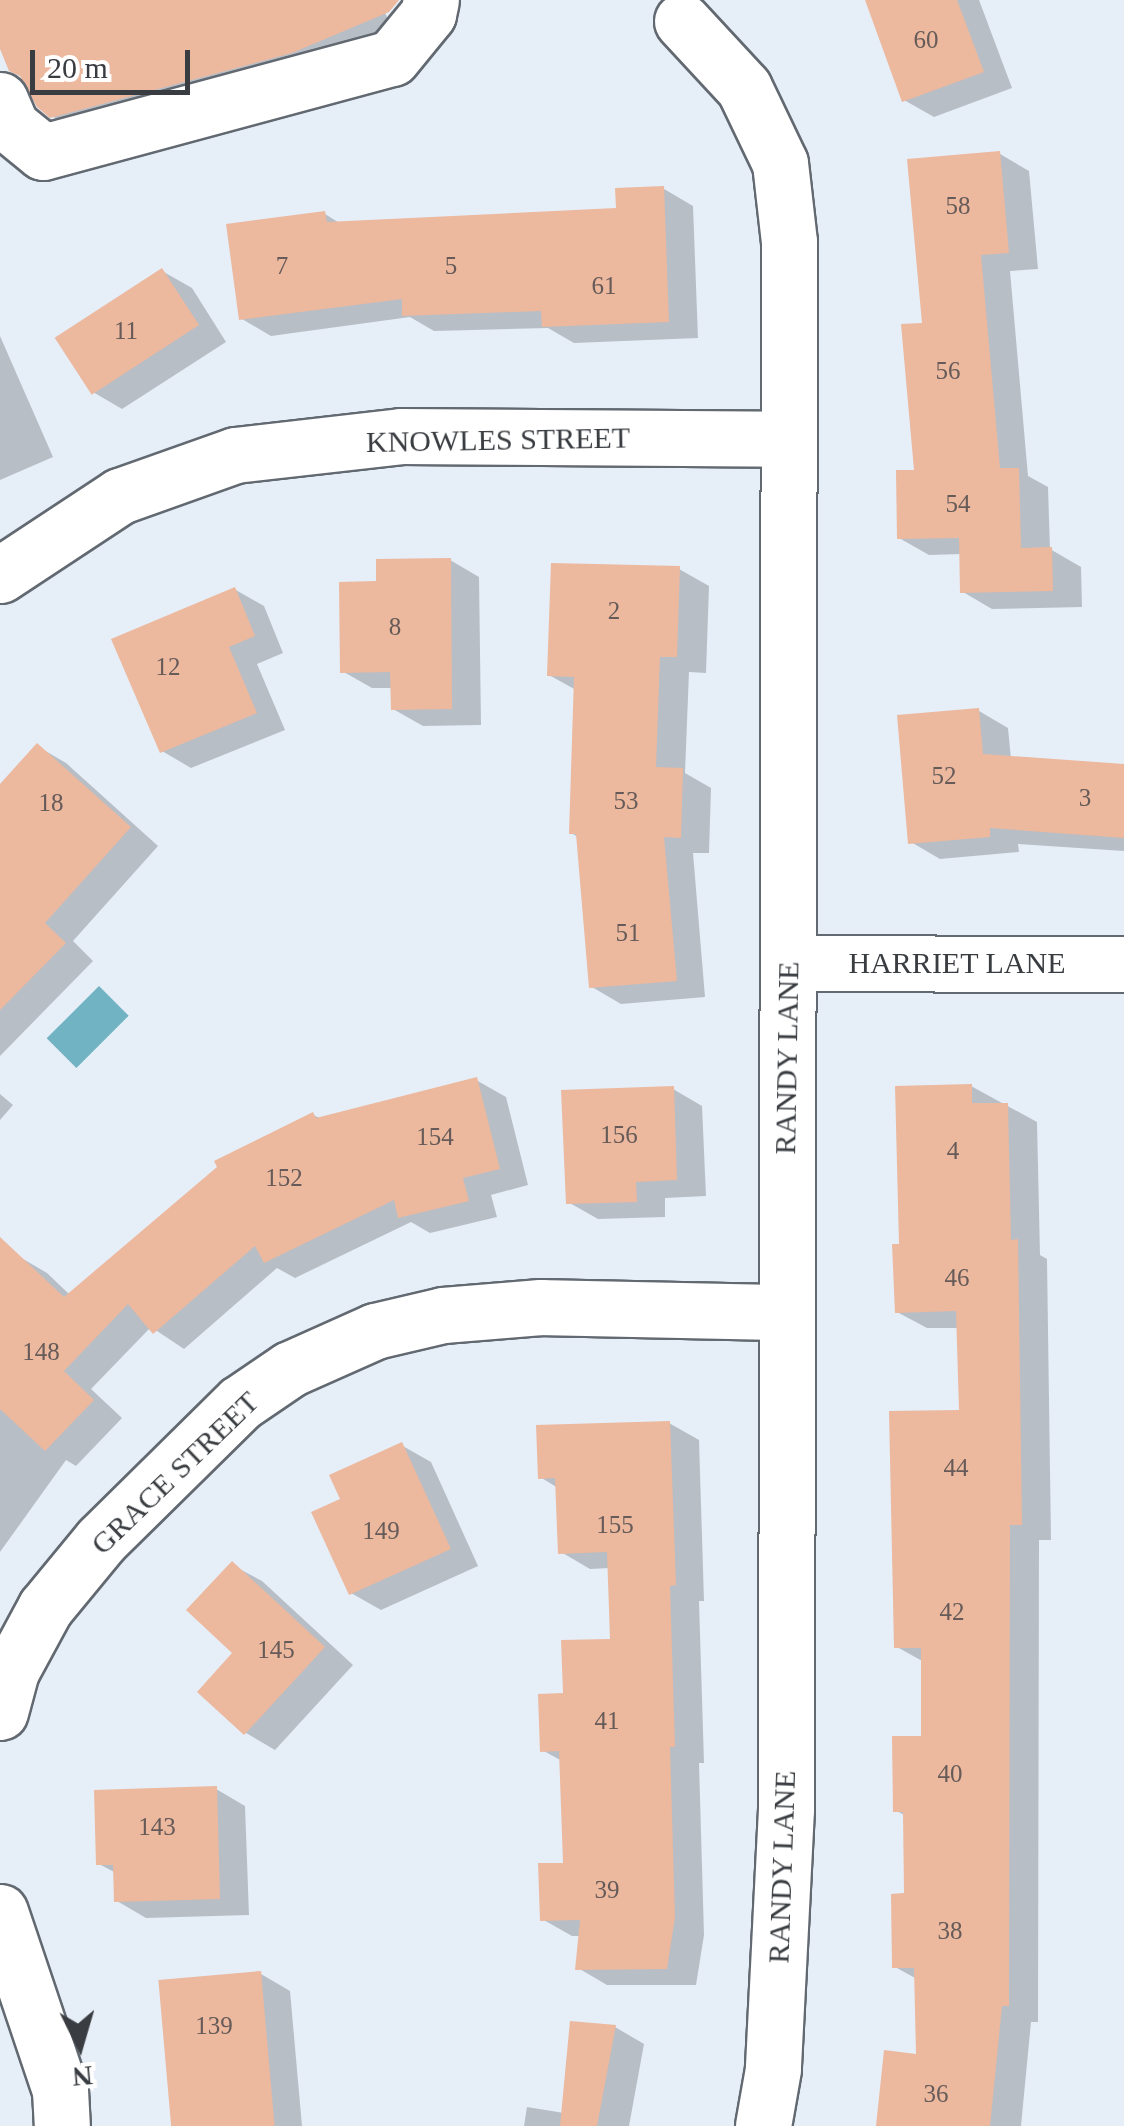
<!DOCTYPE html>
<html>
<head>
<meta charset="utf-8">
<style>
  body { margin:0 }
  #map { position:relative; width:1124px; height:2126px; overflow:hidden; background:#e6eef8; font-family:Georgia,serif }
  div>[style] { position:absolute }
  .water>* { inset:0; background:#71b3c2; transform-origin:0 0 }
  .shadow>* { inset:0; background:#0003 }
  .building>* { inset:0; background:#ecb89e; transform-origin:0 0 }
  .roads { filter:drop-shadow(2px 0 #626971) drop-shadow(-2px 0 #626971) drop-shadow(0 2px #626971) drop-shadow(0 -2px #626971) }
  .minor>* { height:55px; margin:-27.5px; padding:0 27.5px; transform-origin:27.5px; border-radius:27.5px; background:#fff }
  span { translate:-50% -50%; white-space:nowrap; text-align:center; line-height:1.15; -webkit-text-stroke:9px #fff; paint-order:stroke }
  .number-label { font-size:25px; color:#665b58 }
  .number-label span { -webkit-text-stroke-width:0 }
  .street-label { font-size:30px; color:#393c40 }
  .north { position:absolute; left:30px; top:1996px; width:100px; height:100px; -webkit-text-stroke:8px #fff; paint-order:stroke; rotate:175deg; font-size:28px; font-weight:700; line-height:40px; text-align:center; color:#393c40 }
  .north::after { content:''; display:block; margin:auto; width:35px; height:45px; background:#393c40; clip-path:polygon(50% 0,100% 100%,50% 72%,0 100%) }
  .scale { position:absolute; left:30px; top:50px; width:160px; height:45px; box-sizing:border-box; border:5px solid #393c40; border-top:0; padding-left:12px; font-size:30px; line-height:35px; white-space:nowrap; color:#393c40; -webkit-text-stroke:8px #fff; paint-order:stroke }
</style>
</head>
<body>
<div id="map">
  <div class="water">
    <i style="left:99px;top:986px;width:42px;height:74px;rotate:45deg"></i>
  </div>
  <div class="shadow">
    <i style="clip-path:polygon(0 0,379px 0,402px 49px,96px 141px,52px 116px,0 43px)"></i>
    <i style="clip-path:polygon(896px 0,979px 0,1012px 88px,934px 117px,904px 100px)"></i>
    <i style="clip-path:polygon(1000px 154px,1029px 171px,1038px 269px,1010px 271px,1028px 476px,1048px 487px,1050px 549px,1081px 567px,1082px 607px,992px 609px,963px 592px,962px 554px,929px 555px,899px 538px,917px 472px,924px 325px)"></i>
    <i style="clip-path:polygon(664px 189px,693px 206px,698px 338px,574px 343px,548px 328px,434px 331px,410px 317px,271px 336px,242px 319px,325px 214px,341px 224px,619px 211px)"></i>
    <i style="clip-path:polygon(162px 271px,192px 288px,226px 342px,122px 409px,93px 392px)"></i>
    <i style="clip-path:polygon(0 336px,53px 457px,0 480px)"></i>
    <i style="clip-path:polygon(450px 560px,479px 577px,481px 725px,423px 726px,393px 709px,393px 688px,372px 688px,342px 671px,379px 584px)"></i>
    <i style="clip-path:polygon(679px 569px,709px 586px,706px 673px,689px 672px,685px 773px,711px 788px,709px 853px,693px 853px,705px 997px,621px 1004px,592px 987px,578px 837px,571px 833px,576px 690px,549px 675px)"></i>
    <i style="clip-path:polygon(234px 589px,264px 606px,283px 653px,257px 664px,285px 730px,191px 768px,162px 751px)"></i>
    <i style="clip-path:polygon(979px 711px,1008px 728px,1011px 759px,1124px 767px,1124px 851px,1018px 844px,1019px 852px,940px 859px,911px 842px)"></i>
    <i style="clip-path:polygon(37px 746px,66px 763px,158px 846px,73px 941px,93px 961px,0 1056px,0 787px)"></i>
    <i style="clip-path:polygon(476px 1080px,506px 1097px,528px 1185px,491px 1195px,497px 1217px,430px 1233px,411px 1222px,295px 1278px,277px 1268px,184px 1349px,151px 1327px,91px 1389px,122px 1418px,76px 1466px,66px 1460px,0 1552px,0 1275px,18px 1256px,47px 1273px,70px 1295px,313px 1115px,322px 1119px)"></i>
    <i style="clip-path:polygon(971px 1086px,1037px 1122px,1040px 1255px,1047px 1259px,1051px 1540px,1039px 1540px,1038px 2022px,1031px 2022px,1021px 2126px,878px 2126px,918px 2056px,917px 1979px,895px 1967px,906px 1896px,906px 1816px,895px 1810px,924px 1738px,924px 1662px,897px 1647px,962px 1412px,959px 1328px,927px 1328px,897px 1312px,902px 1246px)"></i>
    <i style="clip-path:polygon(673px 1089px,702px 1106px,706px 1196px,665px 1198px,665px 1217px,598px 1219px,568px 1202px)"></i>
    <i style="clip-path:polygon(0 1094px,13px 1105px,0 1120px)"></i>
    <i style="clip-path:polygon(669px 1423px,699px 1440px,704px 1601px,699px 1601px,704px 1763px,699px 1763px,704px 1935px,696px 1985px,607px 1985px,578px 1968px,581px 1936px,572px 1936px,542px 1919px,565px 1865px,562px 1761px,542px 1750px,565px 1696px,612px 1642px,610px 1568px,590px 1569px,561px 1552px,558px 1488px,540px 1477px)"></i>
    <i style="clip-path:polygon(401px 1445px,431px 1462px,478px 1566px,381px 1610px,351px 1593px,344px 1500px)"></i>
    <i style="clip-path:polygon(232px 1565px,262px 1581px,353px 1665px,275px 1750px,246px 1733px,200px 1692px,236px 1653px)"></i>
    <i style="clip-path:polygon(216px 1789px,245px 1806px,249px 1915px,146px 1918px,117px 1901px,116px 1873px,99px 1864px)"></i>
    <i style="clip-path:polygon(261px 1974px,290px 1991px,302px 2126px,186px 2126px)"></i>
    <i style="clip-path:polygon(615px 2027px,644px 2044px,629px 2126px,524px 2126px,527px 2107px,564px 2113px)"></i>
  </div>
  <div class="building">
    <i style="clip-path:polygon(0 0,399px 0,389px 12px,292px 53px,50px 118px,37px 107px,20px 76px,9px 71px,0 49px)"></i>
    <i style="clip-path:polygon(865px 0,957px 0,984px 72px,902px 102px)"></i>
    <i style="clip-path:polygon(1000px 151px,1009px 253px,981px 255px,1000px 468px,1019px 468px,1021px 548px,1052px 547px,1053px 591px,960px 593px,959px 538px,897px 539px,896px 470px,914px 470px,901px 324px,922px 323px,907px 159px)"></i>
    <i style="clip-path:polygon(664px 186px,669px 322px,542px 327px,541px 311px,402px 316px,402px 299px,239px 320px,226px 224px,325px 211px,327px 222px,616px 208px,615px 188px)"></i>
    <i style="left:162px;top:268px;width:68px;height:128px;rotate:57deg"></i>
    <i style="clip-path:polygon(451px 558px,452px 709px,391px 710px,390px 672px,340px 673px,339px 582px,376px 581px,376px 559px)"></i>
    <i style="clip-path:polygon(551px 563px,680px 566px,677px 657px,660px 657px,656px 767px,683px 768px,681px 838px,664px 837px,677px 981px,589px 988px,576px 834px,569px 834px,574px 677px,547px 676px)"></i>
    <i style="clip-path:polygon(235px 587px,255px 636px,229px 647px,257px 713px,160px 753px,111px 639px)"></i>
    <i style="clip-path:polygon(979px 708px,983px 754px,1124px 764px,1124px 838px,990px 828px,990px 837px,908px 844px,897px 715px)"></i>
    <i style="clip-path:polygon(37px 743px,131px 827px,45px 923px,66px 943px,0 1010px,0 784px)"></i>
    <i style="clip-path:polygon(477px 1077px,500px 1169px,463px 1178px,469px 1201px,398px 1218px,394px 1200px,264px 1263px,255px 1246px,153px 1334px,128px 1304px,64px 1371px,94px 1400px,45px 1451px,0 1409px,0 1237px,64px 1297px,217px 1167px,214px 1161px,313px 1112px,316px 1118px)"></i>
    <i style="clip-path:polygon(972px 1084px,972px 1103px,1008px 1103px,1011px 1240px,1018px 1239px,1022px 1525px,1010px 1525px,1009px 2006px,1002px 2006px,990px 2126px,876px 2126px,884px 2050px,916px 2054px,914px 1968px,892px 1968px,891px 1894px,904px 1893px,903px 1812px,893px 1812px,892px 1736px,921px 1736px,921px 1648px,894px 1648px,889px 1411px,959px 1410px,956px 1311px,895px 1313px,892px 1244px,899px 1244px,895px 1086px)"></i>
    <i style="clip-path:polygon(674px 1086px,677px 1180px,636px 1182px,637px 1202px,566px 1204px,561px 1090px)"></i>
    <i style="clip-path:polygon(670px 1421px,676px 1585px,670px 1586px,675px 1747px,670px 1747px,675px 1917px,667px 1969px,575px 1970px,580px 1920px,540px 1921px,538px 1863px,563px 1863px,559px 1751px,540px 1752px,538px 1694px,563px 1693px,561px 1640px,610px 1639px,607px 1552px,558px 1554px,555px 1478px,538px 1479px,536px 1425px)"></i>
    <i style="clip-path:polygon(402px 1442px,451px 1549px,349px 1595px,311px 1512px,340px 1499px,329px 1475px)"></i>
    <i style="clip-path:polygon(232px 1561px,325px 1647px,244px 1735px,197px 1692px,232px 1653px,186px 1610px)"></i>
    <i style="clip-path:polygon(217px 1786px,220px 1899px,114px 1902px,113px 1865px,96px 1865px,94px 1790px)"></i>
    <i style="left:261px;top:1971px;width:156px;height:103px;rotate:85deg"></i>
    <i style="clip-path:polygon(570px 2021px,616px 2025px,597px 2126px,560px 2126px)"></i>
  </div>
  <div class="roads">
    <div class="minor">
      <i style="left:682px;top:21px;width:91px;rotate:47.2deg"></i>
      <i style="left:744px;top:88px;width:83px;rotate:64.4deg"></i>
      <i style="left:780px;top:163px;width:80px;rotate:83.5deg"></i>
      <i style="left:789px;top:242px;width:1567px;rotate:90.11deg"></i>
      <i style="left:786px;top:1809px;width:260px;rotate:92.9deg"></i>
      <i style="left:773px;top:2069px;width:58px;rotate:100deg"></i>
      <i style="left:0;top:100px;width:28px;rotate:67deg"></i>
      <i style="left:11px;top:126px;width:41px;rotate:39.1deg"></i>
      <i style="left:43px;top:152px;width:361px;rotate:-15.1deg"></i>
      <i style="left:392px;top:58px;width:57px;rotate:-50.7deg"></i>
      <i style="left:428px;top:14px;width:14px;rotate:-78deg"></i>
      <i style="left:0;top:575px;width:144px;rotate:-33.4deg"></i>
      <i style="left:120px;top:496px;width:122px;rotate:-19.6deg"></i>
      <i style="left:235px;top:455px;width:167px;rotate:-6.5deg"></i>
      <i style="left:401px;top:436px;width:386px;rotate:0.4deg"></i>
      <i style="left:789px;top:963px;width:335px;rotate:0.2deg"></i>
      <i style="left:0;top:1712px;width:42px;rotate:-75deg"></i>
      <i style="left:11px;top:1671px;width:72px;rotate:-61.6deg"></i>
      <i style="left:45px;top:1608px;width:88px;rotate:-50.5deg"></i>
      <i style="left:101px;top:1540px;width:195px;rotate:-44.6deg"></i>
      <i style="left:240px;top:1403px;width:60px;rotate:-34.2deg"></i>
      <i style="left:290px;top:1369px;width:93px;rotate:-24.1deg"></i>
      <i style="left:375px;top:1331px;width:70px;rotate:-13.2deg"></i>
      <i style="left:443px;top:1315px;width:98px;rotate:-4.7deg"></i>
      <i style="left:541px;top:1307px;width:244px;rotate:1.2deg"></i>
      <i style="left:0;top:1912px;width:188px;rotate:71.4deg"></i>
      <i style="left:60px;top:2090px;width:36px;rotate:87deg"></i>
    </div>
  </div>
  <div class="number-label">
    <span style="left:926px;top:40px">60</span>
    <span style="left:958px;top:206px">58</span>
    <span style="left:282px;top:266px">7</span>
    <span style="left:451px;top:266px">5</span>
    <span style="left:604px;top:286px">61</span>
    <span style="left:126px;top:331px">11</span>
    <span style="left:948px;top:371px">56</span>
    <span style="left:958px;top:504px">54</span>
    <span style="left:614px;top:611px">2</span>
    <span style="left:395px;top:627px">8</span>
    <span style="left:168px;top:667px">12</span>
    <span style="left:944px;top:776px">52</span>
    <span style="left:1085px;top:798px">3</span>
    <span style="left:626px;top:801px">53</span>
    <span style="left:51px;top:803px">18</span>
    <span style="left:628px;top:933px">51</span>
    <span style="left:619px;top:1135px">156</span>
    <span style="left:435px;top:1137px">154</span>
    <span style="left:953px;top:1151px">4</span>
    <span style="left:284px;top:1178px">152</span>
    <span style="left:957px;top:1278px">46</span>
    <span style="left:41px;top:1352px">148</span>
    <span style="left:956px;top:1468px">44</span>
    <span style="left:615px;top:1525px">155</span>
    <span style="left:381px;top:1531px">149</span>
    <span style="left:952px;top:1612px">42</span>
    <span style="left:276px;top:1650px">145</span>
    <span style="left:607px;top:1721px">41</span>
    <span style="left:950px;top:1774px">40</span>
    <span style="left:157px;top:1827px">143</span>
    <span style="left:607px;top:1890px">39</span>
    <span style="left:950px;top:1931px">38</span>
    <span style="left:214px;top:2026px">139</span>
    <span style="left:936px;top:2094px">36</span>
  </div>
  <div class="street-label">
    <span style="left:498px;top:440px;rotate:-1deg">KNOWLES STREET</span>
    <span style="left:957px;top:963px">HARRIET LANE</span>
    <span style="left:787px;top:1058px;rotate:-89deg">RANDY LANE</span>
    <span style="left:175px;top:1473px;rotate:-44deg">GRACE STREET</span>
    <span style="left:782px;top:1867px;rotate:-88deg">RANDY LANE</span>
  </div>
  <div class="north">N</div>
  <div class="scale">20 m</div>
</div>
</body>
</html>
